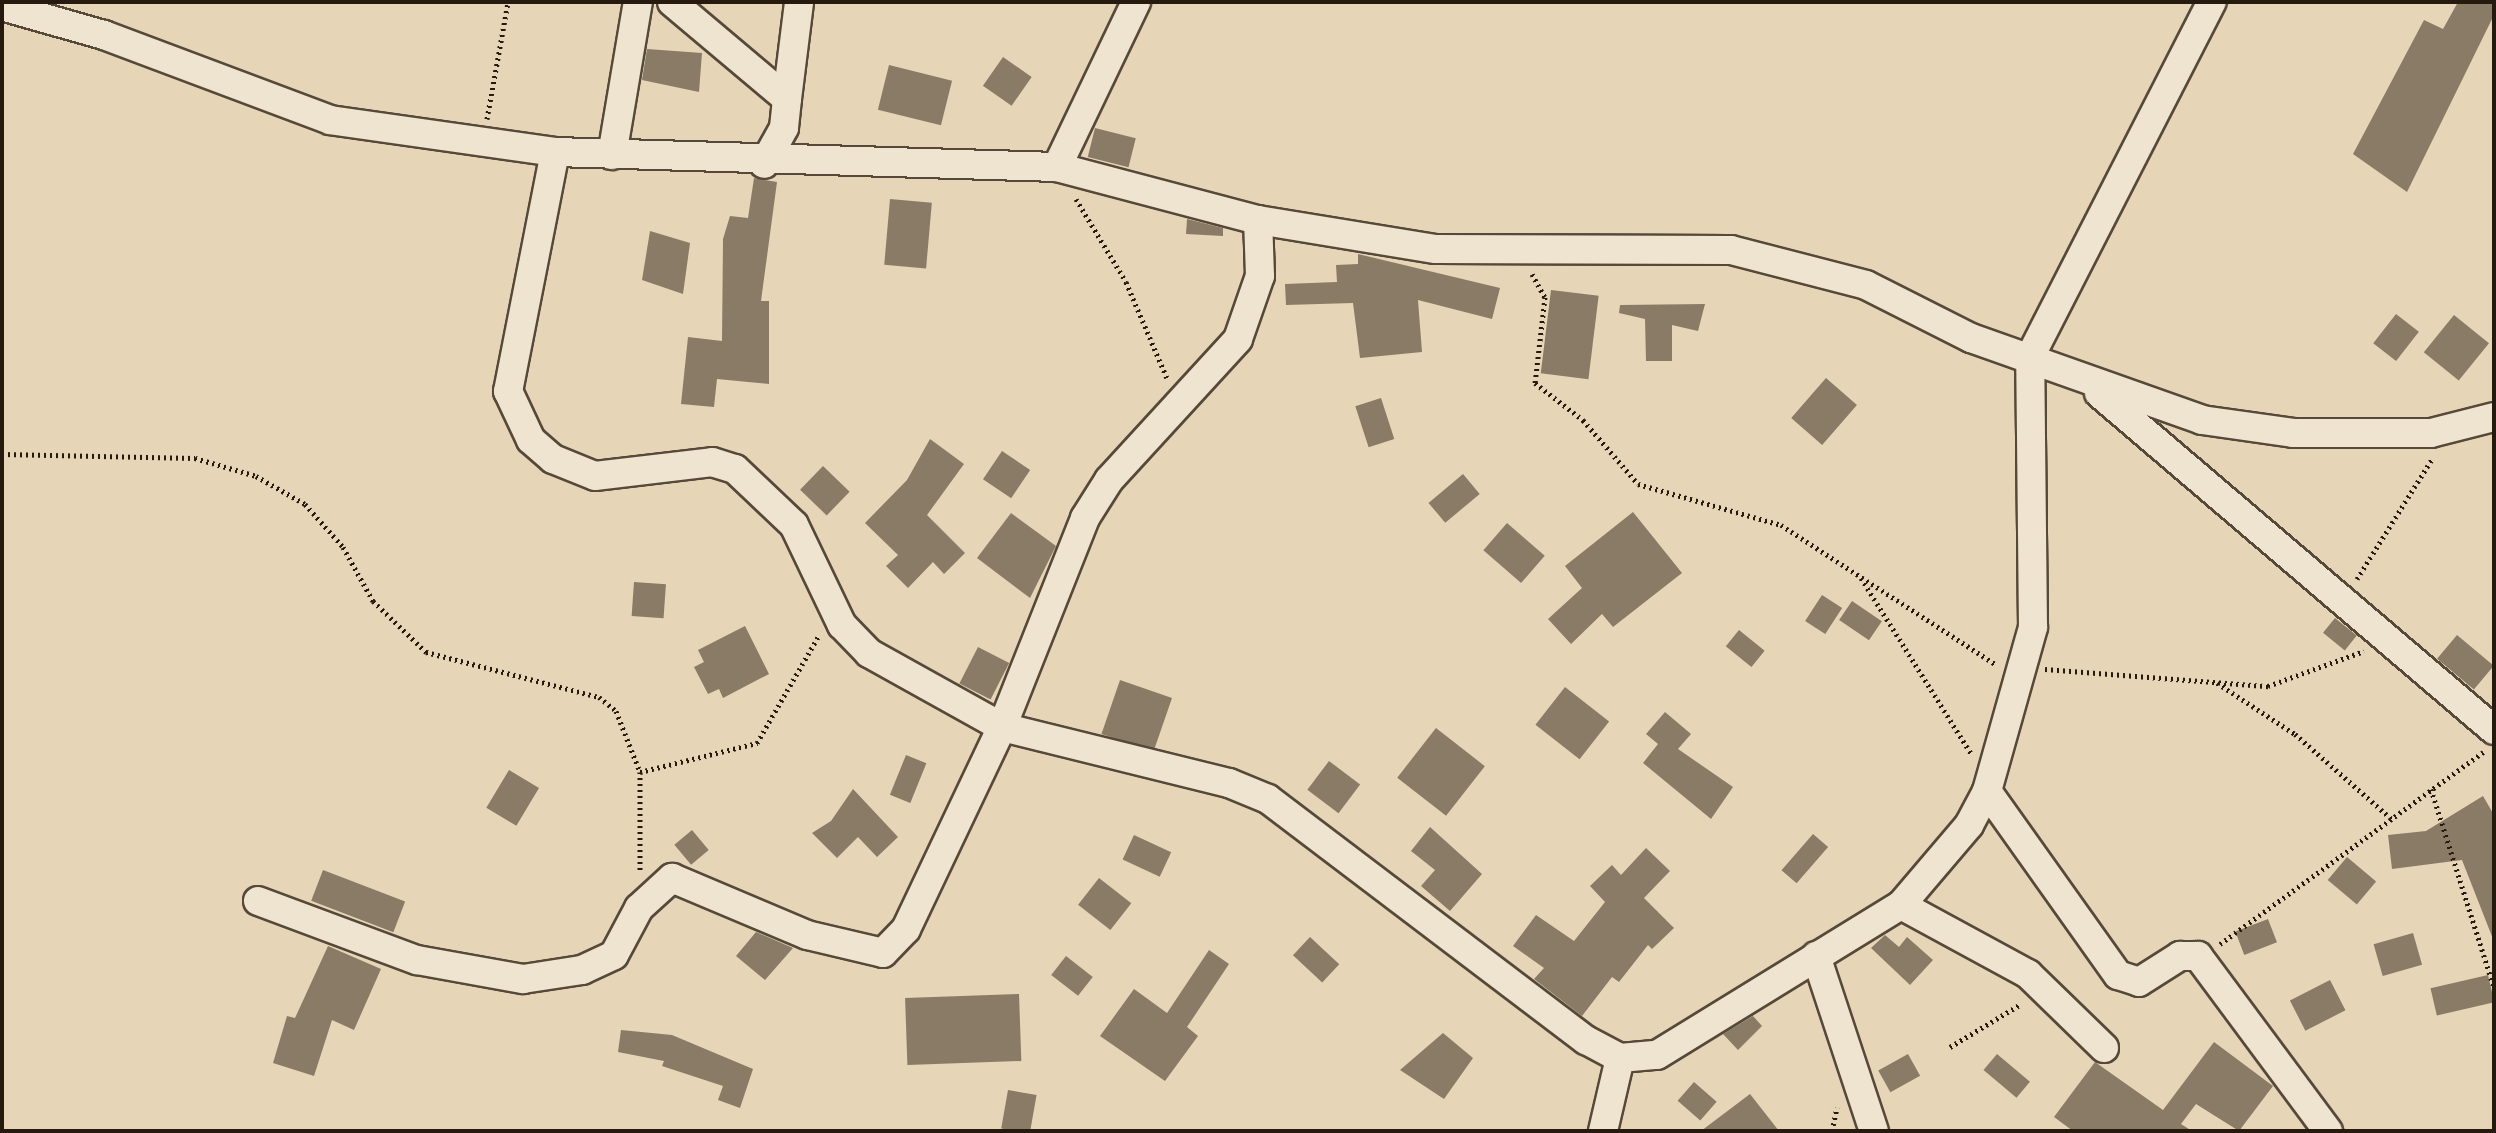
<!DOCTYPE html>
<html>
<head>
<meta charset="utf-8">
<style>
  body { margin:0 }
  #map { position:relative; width:2496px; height:1133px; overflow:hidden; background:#e6d5b7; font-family:Alegreya,serif }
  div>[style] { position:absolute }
  .building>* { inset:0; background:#8a7b66; transform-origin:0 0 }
  .path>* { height:5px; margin-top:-2.5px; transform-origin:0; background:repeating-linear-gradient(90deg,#261a0f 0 2px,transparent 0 6px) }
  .roads { filter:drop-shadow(2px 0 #564939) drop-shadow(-2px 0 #564939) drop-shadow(0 2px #564939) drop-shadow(0 -2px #564939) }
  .street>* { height:28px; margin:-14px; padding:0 14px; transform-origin:14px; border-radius:14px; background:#efe4d0 }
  span { translate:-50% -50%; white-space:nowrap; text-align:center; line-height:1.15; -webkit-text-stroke:6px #efe4d0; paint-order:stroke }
  .frame { position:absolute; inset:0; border:4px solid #261a0f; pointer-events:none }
</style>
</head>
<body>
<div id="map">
  <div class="building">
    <i style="clip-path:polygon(2458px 2px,2494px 2px,2494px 15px,2407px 192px,2353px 154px,2424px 20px,2443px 29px)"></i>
    <i style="clip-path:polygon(647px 49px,702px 53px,699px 92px,642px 80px)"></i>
    <i style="left:1003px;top:57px;width:35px;height:35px;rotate:35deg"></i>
    <i style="left:889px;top:65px;width:65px;height:46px;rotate:14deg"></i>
    <i style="left:1095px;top:128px;width:42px;height:30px;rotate:14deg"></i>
    <i style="clip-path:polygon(754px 178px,777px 182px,761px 301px,769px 301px,769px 384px,717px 379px,714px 407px,681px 404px,688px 337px,722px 341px,723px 239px,730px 216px,748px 218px)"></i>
    <i style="left:890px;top:199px;width:42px;height:66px;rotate:5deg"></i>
    <i style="clip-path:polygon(1187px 219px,1223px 228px,1223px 236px,1186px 234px)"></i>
    <i style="clip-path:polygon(650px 231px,690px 243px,683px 294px,642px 280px)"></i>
    <i style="clip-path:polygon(1358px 254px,1500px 288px,1492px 319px,1418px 300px,1422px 352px,1360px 358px,1353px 303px,1286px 305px,1285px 284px,1337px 282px,1336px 265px,1358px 264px)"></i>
    <i style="left:1551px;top:290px;width:48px;height:84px;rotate:7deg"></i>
    <i style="clip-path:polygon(1705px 304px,1698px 331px,1672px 325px,1672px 361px,1646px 361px,1645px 319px,1619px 313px,1620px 305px)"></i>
    <i style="left:2396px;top:314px;width:29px;height:37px;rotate:38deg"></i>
    <i style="left:2454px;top:315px;width:45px;height:48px;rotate:39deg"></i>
    <i style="left:1826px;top:378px;width:41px;height:53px;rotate:41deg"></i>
    <i style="left:1381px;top:398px;width:43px;height:27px;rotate:72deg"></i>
    <i style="clip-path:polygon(930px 439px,964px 464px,927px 515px,965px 553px,944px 574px,933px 562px,908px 588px,886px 566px,898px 555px,865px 523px,907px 480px)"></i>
    <i style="left:1002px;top:451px;width:34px;height:34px;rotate:34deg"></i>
    <i style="left:823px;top:466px;width:37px;height:33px;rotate:44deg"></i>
    <i style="left:1463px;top:474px;width:26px;height:45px;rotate:50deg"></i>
    <i style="clip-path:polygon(1633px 512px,1682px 573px,1613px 627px,1602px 614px,1571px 644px,1548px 619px,1582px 588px,1565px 566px)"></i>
    <i style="clip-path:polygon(1011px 513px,1056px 546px,1030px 598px,977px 558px)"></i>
    <i style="left:1507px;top:523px;width:50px;height:36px;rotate:41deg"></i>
    <i style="left:634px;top:582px;width:32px;height:34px;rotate:4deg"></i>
    <i style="left:1822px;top:595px;width:24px;height:31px;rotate:33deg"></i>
    <i style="left:1852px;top:601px;width:36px;height:23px;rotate:34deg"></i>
    <i style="left:2335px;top:618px;width:28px;height:19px;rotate:39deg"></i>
    <i style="clip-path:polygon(745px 626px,769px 674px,723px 698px,719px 689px,708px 694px,694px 667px,704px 662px,698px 650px)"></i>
    <i style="left:1739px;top:630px;width:33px;height:21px;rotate:39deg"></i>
    <i style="left:2457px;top:635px;width:48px;height:31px;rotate:40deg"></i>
    <i style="left:978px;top:647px;width:35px;height:41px;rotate:27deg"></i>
    <i style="left:1120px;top:680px;width:55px;height:57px;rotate:19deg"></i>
    <i style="left:1565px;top:687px;width:56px;height:48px;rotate:38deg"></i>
    <i style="clip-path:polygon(1665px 712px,1691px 734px,1678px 749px,1733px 787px,1711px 819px,1643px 763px,1658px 744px,1646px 734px)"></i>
    <i style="left:1436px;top:728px;width:62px;height:63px;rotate:38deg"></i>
    <i style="left:906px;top:755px;width:22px;height:43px;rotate:22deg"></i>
    <i style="left:1329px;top:761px;width:39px;height:36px;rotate:37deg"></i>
    <i style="left:509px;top:770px;width:35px;height:44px;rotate:31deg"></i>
    <i style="clip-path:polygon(853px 789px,898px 837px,877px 857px,858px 837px,837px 858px,812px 833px,831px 821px)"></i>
    <i style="clip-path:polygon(2483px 796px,2494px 815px,2493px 939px,2462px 860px,2392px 869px,2388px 835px,2426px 831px)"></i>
    <i style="clip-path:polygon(1430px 827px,1482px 874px,1450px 911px,1421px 886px,1435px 870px,1411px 851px)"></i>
    <i style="left:692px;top:830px;width:26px;height:23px;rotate:50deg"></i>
    <i style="left:1813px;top:834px;width:20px;height:48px;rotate:41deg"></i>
    <i style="left:1134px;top:835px;width:41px;height:27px;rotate:25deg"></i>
    <i style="clip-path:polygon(1646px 848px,1670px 871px,1644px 898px,1674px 928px,1652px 949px,1648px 945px,1619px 982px,1612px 977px,1582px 1016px,1534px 979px,1544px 968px,1513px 946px,1536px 915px,1574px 941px,1605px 902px,1590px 886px,1612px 865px,1621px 875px)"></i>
    <i style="left:2347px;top:857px;width:38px;height:30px;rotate:40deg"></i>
    <i style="left:323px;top:870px;width:88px;height:33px;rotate:21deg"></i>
    <i style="left:1099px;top:878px;width:41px;height:34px;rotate:38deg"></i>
    <i style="left:2268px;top:919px;width:25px;height:35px;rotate:69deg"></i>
    <i style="clip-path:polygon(756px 932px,793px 948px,765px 980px,736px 956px)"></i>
    <i style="left:2413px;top:933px;width:33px;height:41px;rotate:74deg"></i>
    <i style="clip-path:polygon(1885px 935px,1899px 947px,1907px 937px,1933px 960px,1910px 985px,1871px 948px)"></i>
    <i style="left:1310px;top:937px;width:40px;height:25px;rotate:43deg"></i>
    <i style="clip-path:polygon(328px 946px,381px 969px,354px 1030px,332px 1020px,314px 1076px,273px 1063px,287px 1016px,295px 1018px)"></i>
    <i style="clip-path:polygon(1209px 950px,1229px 964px,1187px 1027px,1198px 1036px,1165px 1081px,1100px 1036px,1134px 989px,1167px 1013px)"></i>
    <i style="left:1066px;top:956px;width:34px;height:24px;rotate:38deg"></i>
    <i style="left:2488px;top:975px;width:28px;height:59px;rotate:77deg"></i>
    <i style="left:2330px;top:980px;width:34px;height:45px;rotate:63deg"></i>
    <i style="left:1019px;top:994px;width:67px;height:114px;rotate:88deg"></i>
    <i style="clip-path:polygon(1753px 1016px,1762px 1026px,1738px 1050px,1723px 1034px)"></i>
    <i style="clip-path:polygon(621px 1030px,672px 1035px,753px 1069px,740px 1108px,718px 1100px,723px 1086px,662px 1066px,664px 1061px,618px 1052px)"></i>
    <i style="clip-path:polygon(1443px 1033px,1473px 1058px,1444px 1099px,1400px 1070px)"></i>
    <i style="clip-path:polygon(2214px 1042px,2273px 1086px,2239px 1131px,2196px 1104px,2181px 1124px,2192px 1131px,2073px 1131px,2054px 1117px,2095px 1062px,2163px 1110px)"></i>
    <i style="left:1908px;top:1054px;width:25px;height:34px;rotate:61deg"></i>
    <i style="left:1997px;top:1054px;width:43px;height:21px;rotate:40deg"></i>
    <i style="left:1694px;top:1082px;width:30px;height:25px;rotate:41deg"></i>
    <i style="left:1008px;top:1090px;width:29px;height:39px;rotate:10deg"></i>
    <i style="clip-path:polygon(1750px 1094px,1779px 1131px,1701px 1131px)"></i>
  </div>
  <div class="path">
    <i style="left:487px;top:119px;width:119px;rotate:-79.8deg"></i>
    <i style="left:1076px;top:199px;width:97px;rotate:58.9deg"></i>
    <i style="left:1126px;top:282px;width:104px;rotate:66.9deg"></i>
    <i style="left:1532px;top:274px;width:26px;rotate:61deg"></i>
    <i style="left:1545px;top:297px;width:87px;rotate:96.6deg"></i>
    <i style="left:1535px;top:383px;width:61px;rotate:37.6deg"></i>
    <i style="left:1583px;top:420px;width:84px;rotate:49.3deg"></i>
    <i style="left:1638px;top:484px;width:149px;rotate:16deg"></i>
    <i style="left:1781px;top:525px;width:255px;rotate:33deg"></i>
    <i style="left:2px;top:454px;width:193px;rotate:1.2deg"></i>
    <i style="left:195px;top:458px;width:64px;rotate:16.4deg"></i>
    <i style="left:256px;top:476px;width:56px;rotate:29.7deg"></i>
    <i style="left:305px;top:504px;width:57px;rotate:48.5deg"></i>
    <i style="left:343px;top:547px;width:62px;rotate:60.9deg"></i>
    <i style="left:373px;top:601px;width:74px;rotate:43.9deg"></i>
    <i style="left:426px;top:652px;width:179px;rotate:14.6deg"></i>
    <i style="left:599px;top:697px;width:22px;rotate:39deg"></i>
    <i style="left:616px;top:711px;width:66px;rotate:68.5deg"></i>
    <i style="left:640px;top:772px;width:99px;rotate:90deg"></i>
    <i style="left:1861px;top:578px;width:209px;rotate:57.9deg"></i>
    <i style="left:2357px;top:579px;width:142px;rotate:-58deg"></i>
    <i style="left:2045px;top:669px;width:224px;rotate:4.4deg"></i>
    <i style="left:2268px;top:686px;width:102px;rotate:-20deg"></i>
    <i style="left:2217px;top:683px;width:93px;rotate:33.2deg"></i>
    <i style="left:2295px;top:734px;width:130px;rotate:41.3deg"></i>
    <i style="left:640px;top:772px;width:121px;rotate:-13.9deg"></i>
    <i style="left:757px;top:743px;width:125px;rotate:-60.1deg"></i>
    <i style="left:2431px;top:789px;width:209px;rotate:72.4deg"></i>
    <i style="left:2220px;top:944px;width:326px;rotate:-36.1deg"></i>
    <i style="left:1950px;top:1047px;width:83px;rotate:-31.2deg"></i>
    <i style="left:1832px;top:1131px;width:24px;rotate:-78deg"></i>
  </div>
  <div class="roads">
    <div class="street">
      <i style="left:672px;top:2px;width:150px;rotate:40.1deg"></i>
      <i style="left:787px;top:99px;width:29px;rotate:96deg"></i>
      <i style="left:784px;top:128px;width:41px;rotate:119.1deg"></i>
      <i style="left:2px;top:6px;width:106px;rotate:15.9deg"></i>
      <i style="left:104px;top:35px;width:241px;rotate:20.6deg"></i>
      <i style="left:330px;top:120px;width:227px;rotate:8.1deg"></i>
      <i style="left:555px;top:152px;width:502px;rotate:1.71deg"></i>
      <i style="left:1057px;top:167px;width:208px;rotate:14.8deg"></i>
      <i style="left:1258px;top:220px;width:180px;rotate:9.3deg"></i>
      <i style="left:1436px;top:249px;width:295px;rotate:0.2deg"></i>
      <i style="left:1731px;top:250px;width:139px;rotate:14.5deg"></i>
      <i style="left:1866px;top:285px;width:118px;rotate:26.8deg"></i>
      <i style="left:1971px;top:338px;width:245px;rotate:19.5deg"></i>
      <i style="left:2202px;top:420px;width:92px;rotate:8.1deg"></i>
      <i style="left:2293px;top:433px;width:138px"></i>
      <i style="left:2431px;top:433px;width:65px;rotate:-14.3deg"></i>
      <i style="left:787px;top:99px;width:98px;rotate:-82.9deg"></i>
      <i style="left:555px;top:152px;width:244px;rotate:101.1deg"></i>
      <i style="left:508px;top:391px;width:54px;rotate:64.9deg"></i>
      <i style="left:531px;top:440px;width:29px;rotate:41deg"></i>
      <i style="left:553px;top:459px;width:45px;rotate:22deg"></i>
      <i style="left:595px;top:476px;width:118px;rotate:-6.8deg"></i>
      <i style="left:712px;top:462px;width:24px;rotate:17deg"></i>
      <i style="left:735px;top:469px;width:81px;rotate:43.5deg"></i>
      <i style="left:794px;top:525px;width:111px;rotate:64.4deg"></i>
      <i style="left:842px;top:625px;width:39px;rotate:46deg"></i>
      <i style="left:869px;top:653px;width:152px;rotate:29.1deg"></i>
      <i style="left:1002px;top:727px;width:234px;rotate:13.9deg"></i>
      <i style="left:1229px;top:783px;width:42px;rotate:22.3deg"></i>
      <i style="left:1268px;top:799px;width:399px;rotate:37.2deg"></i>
      <i style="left:1586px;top:1040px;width:38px;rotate:28deg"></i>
      <i style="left:1620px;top:1058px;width:37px;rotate:-5deg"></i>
      <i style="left:1657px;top:1055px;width:286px;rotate:-31.6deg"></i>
      <i style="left:1901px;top:905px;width:105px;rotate:-49.6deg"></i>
      <i style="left:1969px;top:825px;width:38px;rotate:-62deg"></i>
      <i style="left:1987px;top:791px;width:170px;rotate:-74.3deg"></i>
      <i style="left:2033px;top:627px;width:270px;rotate:-90.6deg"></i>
      <i style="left:2030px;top:357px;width:399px;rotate:-62.9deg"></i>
      <i style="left:612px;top:155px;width:155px;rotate:-80.4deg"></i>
      <i style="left:1057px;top:167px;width:183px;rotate:-64.4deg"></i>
      <i style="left:2099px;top:393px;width:519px;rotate:40.47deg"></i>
      <i style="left:1987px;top:791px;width:226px;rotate:54.6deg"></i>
      <i style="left:2118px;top:975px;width:22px;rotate:18deg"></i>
      <i style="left:2139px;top:982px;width:49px;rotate:-32.4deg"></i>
      <i style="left:2180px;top:956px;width:18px"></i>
      <i style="left:2198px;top:956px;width:218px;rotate:53.4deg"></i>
      <i style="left:258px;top:901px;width:170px;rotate:20.4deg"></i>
      <i style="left:417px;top:960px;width:108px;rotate:10.2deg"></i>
      <i style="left:523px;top:979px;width:60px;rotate:-8.7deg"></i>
      <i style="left:582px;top:970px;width:35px;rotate:-25deg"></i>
      <i style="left:614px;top:955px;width:53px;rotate:-62deg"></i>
      <i style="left:639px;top:908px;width:45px;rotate:-42.3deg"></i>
      <i style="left:672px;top:878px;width:147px;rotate:22.9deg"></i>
      <i style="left:807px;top:935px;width:78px;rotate:13.3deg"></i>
      <i style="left:883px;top:953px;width:33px;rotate:-46deg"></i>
      <i style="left:906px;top:929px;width:224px;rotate:-64.6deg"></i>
      <i style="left:1002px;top:727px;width:225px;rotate:-68.3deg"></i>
      <i style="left:1085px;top:518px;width:45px;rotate:-57.7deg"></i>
      <i style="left:1109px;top:480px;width:191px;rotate:-47.5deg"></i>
      <i style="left:1238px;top:339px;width:67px;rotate:-70.8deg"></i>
      <i style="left:1260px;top:276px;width:56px;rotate:-92deg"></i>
      <i style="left:1901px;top:905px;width:145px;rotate:28.5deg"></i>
      <i style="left:2028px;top:974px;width:106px;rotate:44.2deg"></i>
      <i style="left:1816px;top:956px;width:184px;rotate:71.7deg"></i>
      <i style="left:1603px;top:1131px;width:75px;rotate:-76.9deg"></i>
    </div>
  </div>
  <div class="frame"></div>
</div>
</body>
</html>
